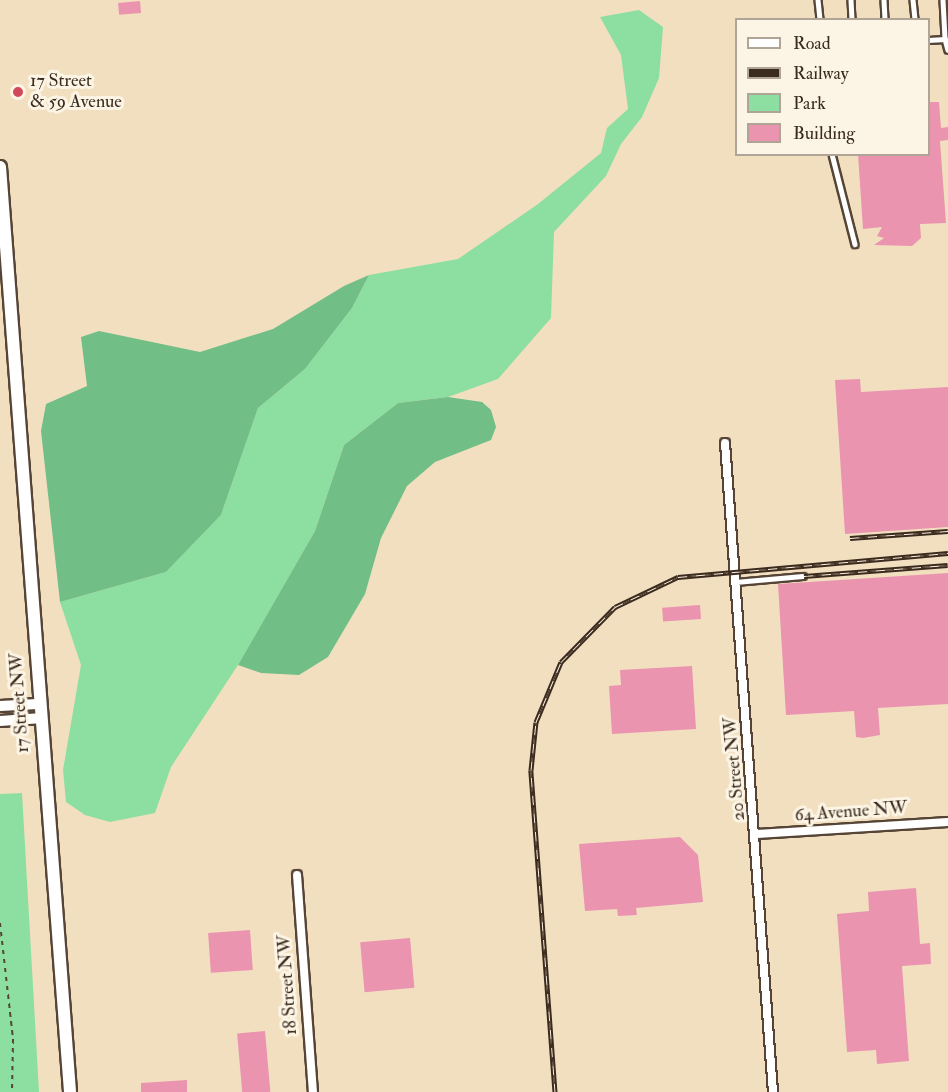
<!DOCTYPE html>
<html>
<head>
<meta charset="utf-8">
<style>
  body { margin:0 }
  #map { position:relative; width:948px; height:1092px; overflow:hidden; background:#f2dfc0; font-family:"IM FELL Double Pica",serif }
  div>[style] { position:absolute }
  .green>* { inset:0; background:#8cdfa0 }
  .forest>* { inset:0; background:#71be86 }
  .building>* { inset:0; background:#ea94af; transform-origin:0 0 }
  .path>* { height:2px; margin-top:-1px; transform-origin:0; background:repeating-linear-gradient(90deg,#564536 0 4.5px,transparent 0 9px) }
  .roads { filter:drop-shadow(2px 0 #564536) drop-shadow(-2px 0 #564536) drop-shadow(0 2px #564536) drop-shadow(0 -2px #564536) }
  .service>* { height:4.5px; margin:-2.25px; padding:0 2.25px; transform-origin:2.25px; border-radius:2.25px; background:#fff }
  .minor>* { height:8px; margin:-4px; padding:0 4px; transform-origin:4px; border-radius:4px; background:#fff }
  .tertiary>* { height:10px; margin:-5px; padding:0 5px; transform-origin:5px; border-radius:5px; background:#fff }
  .secondary>* { height:12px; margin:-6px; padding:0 6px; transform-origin:6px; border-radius:6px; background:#fff }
  .rail>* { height:5px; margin-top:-2.5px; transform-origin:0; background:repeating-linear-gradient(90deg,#fcf5e5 0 9px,#3b2a1e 0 18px); box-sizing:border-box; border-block:2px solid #3b2a1e }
  .dots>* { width:16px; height:16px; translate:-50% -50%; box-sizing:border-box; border:3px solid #fcf5e5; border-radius:50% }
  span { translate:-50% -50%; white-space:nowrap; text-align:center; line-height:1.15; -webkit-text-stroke:6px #fcf5e5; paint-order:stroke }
  .poi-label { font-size:18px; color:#3b2a1e }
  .left { translate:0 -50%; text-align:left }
  .street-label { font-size:18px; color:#3b2a1e }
  .legend { position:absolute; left:735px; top:18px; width:195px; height:138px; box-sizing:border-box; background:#fcf5e5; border:2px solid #afa495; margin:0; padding:8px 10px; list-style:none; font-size:18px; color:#3b2a1e }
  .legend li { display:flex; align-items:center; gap:12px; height:30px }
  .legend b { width:30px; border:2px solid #afa495 }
</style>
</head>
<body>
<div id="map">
  <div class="green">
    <i style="clip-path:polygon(639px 10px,663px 27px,659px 78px,642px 117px,621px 144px,606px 176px,554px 232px,551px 318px,498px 379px,448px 397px,398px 403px,344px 445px,315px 531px,238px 665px,171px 767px,155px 813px,110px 822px,85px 815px,66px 802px,63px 770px,81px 665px,60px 602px,166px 572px,221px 515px,258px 408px,305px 369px,352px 308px,369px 275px,458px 259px,538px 204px,601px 153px,607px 128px,628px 109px,621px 55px,600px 17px)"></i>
    <i style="clip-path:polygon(22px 793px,39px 1092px,0 1092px,0 794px)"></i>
  </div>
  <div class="forest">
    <i style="clip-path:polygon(369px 275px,352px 308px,305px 369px,258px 408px,221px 515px,166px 572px,60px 602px,41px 431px,46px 404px,87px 386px,81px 337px,99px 331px,200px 352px,273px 329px,344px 286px)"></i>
    <i style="clip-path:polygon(448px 397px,482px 402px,491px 410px,496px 427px,491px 440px,435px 462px,407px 486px,381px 538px,365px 594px,328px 657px,299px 675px,261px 673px,238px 665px,315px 531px,344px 445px,398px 403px)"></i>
  </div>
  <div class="building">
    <i style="left:140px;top:1px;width:12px;height:22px;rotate:85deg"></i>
    <i style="clip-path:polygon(928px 102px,939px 102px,941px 128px,948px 127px,948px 140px,940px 141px,946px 223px,920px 224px,921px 238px,912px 246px,874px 245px,884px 238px,877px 236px,882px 227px,863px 229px,858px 154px,928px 154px)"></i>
    <i style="clip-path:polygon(860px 379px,861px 392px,948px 387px,948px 527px,845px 534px,835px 380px)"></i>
    <i style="clip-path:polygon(948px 573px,948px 704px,878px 708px,880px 735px,863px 738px,856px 737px,854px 711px,786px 715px,778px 584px)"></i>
    <i style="left:700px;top:605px;width:14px;height:38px;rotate:86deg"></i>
    <i style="clip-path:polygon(692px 666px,696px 729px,612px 734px,609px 686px,621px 685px,620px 670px)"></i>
    <i style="clip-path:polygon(680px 837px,698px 855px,703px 902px,636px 908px,637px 915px,618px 916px,617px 909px,585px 911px,579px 844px)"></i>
    <i style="clip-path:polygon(916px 888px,920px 944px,930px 943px,931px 964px,902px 966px,909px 1061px,877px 1064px,876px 1050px,847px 1052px,837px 914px,869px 911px,868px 892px)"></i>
    <i style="left:250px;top:930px;width:40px;height:42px;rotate:86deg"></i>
    <i style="left:410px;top:938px;width:50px;height:50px;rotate:85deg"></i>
    <i style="left:265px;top:1031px;width:61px;height:28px;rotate:85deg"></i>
    <i style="clip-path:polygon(187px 1080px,187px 1092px,141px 1092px,141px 1083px)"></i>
  </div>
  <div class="path">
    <i style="left:0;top:923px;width:117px;rotate:83.6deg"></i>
    <i style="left:13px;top:1039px;width:53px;rotate:91.1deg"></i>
  </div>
  <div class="roads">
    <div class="service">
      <i style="left:818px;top:0;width:20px;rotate:84deg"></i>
      <i style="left:851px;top:0;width:20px;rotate:87deg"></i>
      <i style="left:884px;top:0;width:20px;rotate:87deg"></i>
      <i style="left:913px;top:0;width:20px;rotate:84deg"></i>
      <i style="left:943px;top:0;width:39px;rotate:87deg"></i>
      <i style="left:928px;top:40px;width:17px;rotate:-3deg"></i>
      <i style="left:945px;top:39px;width:11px;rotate:75deg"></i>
      <i style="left:832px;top:154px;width:93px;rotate:75.7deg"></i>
      <i style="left:735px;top:582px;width:68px;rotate:-5deg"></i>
    </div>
    <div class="minor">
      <i style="left:725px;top:443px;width:651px;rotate:85.77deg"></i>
      <i style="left:757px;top:834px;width:191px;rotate:-3.6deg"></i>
      <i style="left:297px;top:875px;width:218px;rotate:85.8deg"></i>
    </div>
    <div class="tertiary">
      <i style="left:0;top:706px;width:38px;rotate:-3deg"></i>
      <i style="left:0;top:721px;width:39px;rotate:-4deg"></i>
    </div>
    <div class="secondary">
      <i style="left:0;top:167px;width:928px;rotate:85.67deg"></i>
    </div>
  </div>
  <div class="rail">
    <i style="left:850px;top:538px;width:98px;rotate:-4.1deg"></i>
    <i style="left:804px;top:576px;width:144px;rotate:-4.4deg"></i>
    <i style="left:555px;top:1092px;width:323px;rotate:-94.3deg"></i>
    <i style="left:531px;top:770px;width:48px;rotate:-84.1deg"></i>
    <i style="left:536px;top:722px;width:65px;rotate:-67.4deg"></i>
    <i style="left:561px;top:662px;width:77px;rotate:-45.5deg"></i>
    <i style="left:615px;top:607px;width:70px;rotate:-25.5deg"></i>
    <i style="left:678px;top:577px;width:271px;rotate:-5.1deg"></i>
  </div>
  <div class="dots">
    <i style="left:18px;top:92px;background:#d1495b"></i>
  </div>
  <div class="poi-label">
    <span class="left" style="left:30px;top:92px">17 Street<br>&amp; 59 Avenue</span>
  </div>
  <div class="street-label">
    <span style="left:20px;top:703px;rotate:-94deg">17 Street NW</span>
    <span style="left:735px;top:769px;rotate:-95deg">20 Street NW</span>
    <span style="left:851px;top:812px;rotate:-4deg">64 Avenue NW</span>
    <span style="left:288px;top:985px;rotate:-94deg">18 Street NW</span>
  </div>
  <ul class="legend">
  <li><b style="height:8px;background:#fff"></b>Road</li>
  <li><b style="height:8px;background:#3b2a1e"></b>Railway</li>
  <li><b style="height:16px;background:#8cdfa0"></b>Park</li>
  <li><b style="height:16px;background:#ea94af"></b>Building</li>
  </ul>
</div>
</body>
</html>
